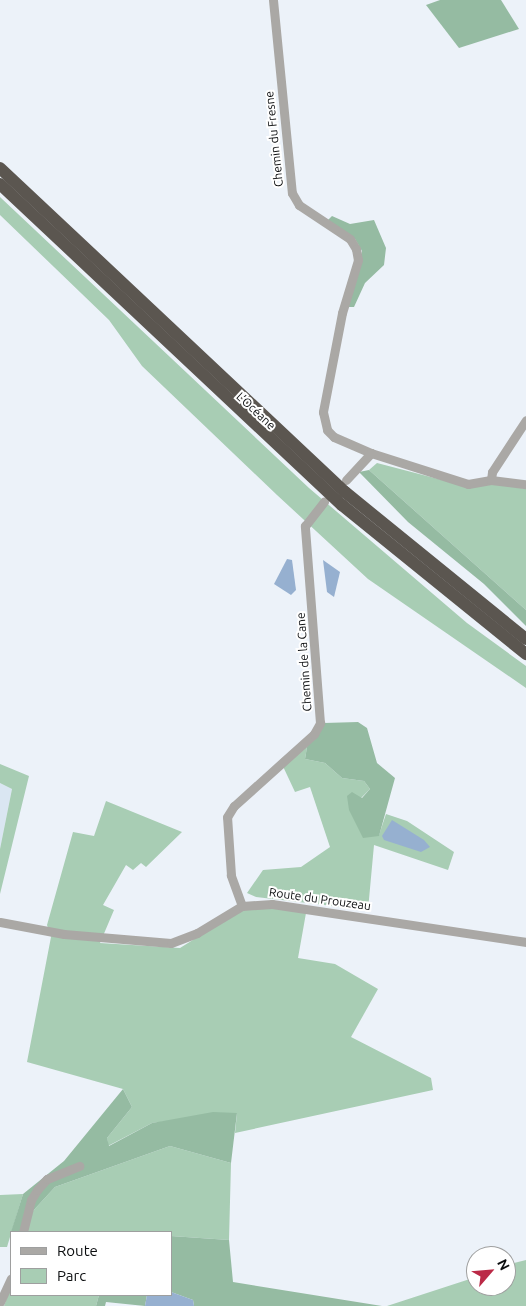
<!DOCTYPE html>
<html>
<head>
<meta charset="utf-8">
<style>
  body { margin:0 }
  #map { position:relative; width:526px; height:1306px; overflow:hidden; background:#ecf2f9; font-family:Ubuntu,sans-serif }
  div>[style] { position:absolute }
  .built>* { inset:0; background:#dae6f2 }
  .green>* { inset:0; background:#a8cdb4 }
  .forest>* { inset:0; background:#95bba2 }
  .water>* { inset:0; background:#96b0d0 }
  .minor>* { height:9px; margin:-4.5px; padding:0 4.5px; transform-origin:4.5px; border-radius:4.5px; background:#aaa8a5 }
  .highway>* { height:12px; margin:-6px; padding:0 6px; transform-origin:6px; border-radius:6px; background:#5b5650 }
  span { translate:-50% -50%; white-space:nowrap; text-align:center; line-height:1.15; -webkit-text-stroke:4px #fff; paint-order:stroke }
  .street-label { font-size:12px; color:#0c0e10 }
  .legend { position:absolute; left:10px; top:1231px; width:162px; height:65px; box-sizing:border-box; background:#fff; border:1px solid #9e9f9f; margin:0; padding:6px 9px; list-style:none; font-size:15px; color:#0c0e10 }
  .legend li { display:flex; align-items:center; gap:10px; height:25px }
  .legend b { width:25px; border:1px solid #9e9f9f }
  .north { position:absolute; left:466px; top:1246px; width:50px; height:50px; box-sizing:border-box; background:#fff; border:1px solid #9e9f9f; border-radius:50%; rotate:63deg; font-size:14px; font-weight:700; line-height:20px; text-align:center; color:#0c0e10 }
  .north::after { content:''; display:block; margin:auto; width:18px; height:22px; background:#bb2a47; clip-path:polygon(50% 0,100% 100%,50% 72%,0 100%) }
</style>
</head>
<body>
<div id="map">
  <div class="built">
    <i style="clip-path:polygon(0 783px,12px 789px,0 849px)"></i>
  </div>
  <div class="green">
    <i style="clip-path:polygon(0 197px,309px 488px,467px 623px,526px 666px,526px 688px,368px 579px,277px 495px,142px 366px,109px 320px,0 215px)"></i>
    <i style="clip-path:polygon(377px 463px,469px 487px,498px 483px,526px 489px,526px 610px,369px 470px)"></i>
    <i style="clip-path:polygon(309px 735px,305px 759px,325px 763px,342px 778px,364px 781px,370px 789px,361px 798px,379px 835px,386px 814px,407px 821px,454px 852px,448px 870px,374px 845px,368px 910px,256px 897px,247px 893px,263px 870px,301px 867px,330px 847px,310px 787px,295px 792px,280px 760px)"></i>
    <i style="clip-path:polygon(0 764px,29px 776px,0 894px,0 849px,12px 789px,0 783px)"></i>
    <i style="clip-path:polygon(106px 801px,182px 832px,146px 867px,141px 863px,133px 870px,126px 865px,103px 905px,114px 910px,100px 943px,180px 948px,241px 910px,263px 906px,306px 913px,298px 958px,335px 964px,378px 989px,351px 1037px,431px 1078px,433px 1090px,235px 1133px,237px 1113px,152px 1123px,108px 1146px,107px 1138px,132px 1107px,123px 1089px,27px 1062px,51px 937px,47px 925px,73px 832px,94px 836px)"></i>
    <i style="clip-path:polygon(170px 1146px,231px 1163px,229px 1240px,171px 1236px,171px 1232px,26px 1232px,32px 1212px,55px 1187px)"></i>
    <i style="clip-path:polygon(23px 1194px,7px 1247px,0 1247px,0 1195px)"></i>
    <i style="clip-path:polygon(526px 1260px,526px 1306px,387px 1306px,476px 1277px,476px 1286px,506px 1286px,506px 1265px)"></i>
    <i style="clip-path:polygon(11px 1286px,11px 1295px,99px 1295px,96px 1306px,4px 1306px)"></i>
  </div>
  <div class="forest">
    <i style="clip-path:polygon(440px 0,501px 0,519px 29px,459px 48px,426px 5px)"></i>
    <i style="clip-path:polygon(332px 216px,350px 224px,374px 220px,386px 248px,384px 265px,365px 283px,354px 307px,347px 307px,362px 251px,355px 239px,328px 220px)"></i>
    <i style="clip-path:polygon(369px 470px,526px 610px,526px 626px,484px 584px,408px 522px,359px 472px)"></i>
    <i style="clip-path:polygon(358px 722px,367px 728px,377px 763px,395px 778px,379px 836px,363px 838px,349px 810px,347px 796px,352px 792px,362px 798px,370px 789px,364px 781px,342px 778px,325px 763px,305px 759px,309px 735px,324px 723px)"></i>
    <i style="clip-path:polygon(123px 1089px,132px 1107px,107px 1138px,109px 1146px,152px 1123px,213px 1112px,237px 1113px,231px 1163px,170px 1146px,55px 1187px,32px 1212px,26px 1232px,11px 1232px,23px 1194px,64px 1161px)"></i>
    <i style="clip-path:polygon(171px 1236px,229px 1240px,233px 1282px,382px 1306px,194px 1306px,193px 1300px,171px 1292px)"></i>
    <i style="clip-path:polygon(99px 1295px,147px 1295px,145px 1306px,106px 1302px,105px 1306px,96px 1306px)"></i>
  </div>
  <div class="water">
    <i style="clip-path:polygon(287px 559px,292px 560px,296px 590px,291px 595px,274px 584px)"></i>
    <i style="clip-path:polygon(323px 560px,340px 572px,334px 597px,327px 592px)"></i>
    <i style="clip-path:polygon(392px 820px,424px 840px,430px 847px,421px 852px,384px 840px,382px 836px)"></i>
    <i style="clip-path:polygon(171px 1292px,193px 1300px,194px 1306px,145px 1306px,147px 1295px,171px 1295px)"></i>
  </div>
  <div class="minor">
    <i style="left:273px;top:0;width:194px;rotate:84.4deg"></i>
    <i style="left:292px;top:193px;width:14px;rotate:60deg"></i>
    <i style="left:299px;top:205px;width:61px;rotate:33.7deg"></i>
    <i style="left:350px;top:239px;width:12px;rotate:59deg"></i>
    <i style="left:356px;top:249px;width:11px;rotate:80deg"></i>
    <i style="left:358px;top:260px;width:55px;rotate:106.8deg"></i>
    <i style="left:342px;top:313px;width:101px;rotate:100.9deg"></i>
    <i style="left:323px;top:412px;width:18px;rotate:77deg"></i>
    <i style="left:327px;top:430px;width:10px;rotate:45deg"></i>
    <i style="left:334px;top:437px;width:40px;rotate:23.4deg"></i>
    <i style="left:371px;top:453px;width:102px;rotate:17.7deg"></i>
    <i style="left:468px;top:484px;width:23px;rotate:-10deg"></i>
    <i style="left:491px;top:480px;width:8px;rotate:-83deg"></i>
    <i style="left:492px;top:472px;width:62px;rotate:-56.8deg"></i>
    <i style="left:346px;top:480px;width:37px;rotate:-47deg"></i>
    <i style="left:491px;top:480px;width:35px;rotate:7deg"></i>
    <i style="left:242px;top:906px;width:33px;rotate:-110deg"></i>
    <i style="left:231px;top:875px;width:58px;rotate:-93.9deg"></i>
    <i style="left:227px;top:817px;width:13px;rotate:-58deg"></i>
    <i style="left:234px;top:806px;width:108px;rotate:-42deg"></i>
    <i style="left:314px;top:734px;width:13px;rotate:-61deg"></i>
    <i style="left:320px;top:723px;width:198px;rotate:-94.4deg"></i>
    <i style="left:305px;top:526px;width:31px;rotate:-52deg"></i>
    <i style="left:0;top:922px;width:65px;rotate:10.6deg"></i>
    <i style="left:64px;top:934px;width:107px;rotate:4.8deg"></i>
    <i style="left:171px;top:943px;width:28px;rotate:-21deg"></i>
    <i style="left:197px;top:933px;width:52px;rotate:-31deg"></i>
    <i style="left:242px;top:906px;width:30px;rotate:-4deg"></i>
    <i style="left:272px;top:904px;width:257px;rotate:8.5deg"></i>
    <i style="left:23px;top:1232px;width:33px;rotate:-76deg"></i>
    <i style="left:31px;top:1200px;width:12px;rotate:-59deg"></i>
    <i style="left:37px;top:1190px;width:15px;rotate:-48deg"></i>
    <i style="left:47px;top:1179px;width:35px;rotate:-22deg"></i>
    <i style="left:0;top:1302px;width:26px;rotate:-65deg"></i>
  </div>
  <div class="highway">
    <i style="left:0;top:168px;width:473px;rotate:43.2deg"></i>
    <i style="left:345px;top:492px;width:233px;rotate:39.1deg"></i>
    <i style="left:0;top:184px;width:469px;rotate:43.2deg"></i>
    <i style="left:342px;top:505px;width:237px;rotate:39deg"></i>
  </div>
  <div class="street-label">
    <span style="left:274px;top:139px;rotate:-96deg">Chemin du Fresne</span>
    <span style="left:256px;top:411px;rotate:43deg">L’Océane</span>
    <span style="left:304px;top:662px;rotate:-94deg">Chemin de la Cane</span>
    <span style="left:320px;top:899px;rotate:8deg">Route du Prouzeau</span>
  </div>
  <ul class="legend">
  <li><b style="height:6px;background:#aaa8a5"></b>Route</li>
  <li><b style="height:14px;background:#a8cdb4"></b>Parc</li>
  </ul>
  <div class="north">N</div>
</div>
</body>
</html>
